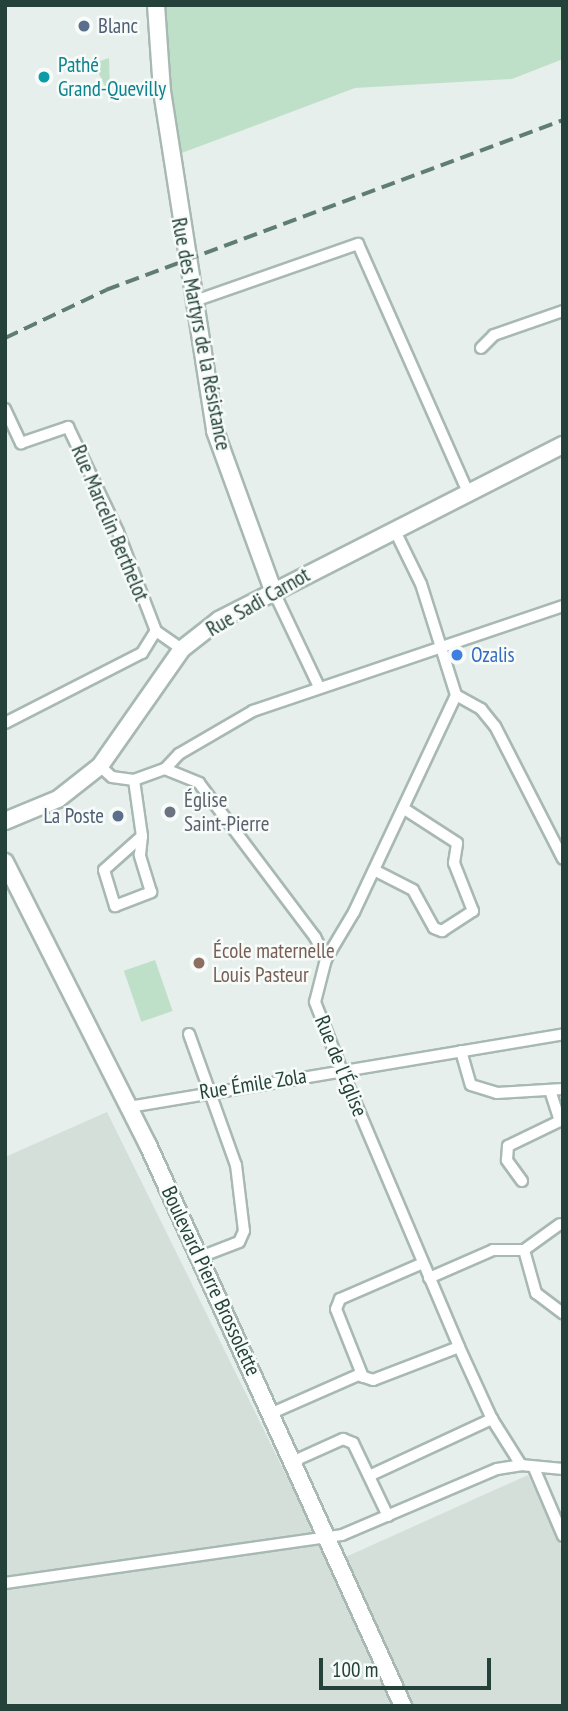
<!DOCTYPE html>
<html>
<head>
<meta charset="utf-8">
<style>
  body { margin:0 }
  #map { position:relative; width:568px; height:1711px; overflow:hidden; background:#e6efeb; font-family:"PT Sans Narrow",sans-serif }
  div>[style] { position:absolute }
  .built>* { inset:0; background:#d4dfda }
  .green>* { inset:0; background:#bfe0c8; transform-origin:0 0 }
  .roads { filter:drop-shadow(2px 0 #a8b8b2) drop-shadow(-2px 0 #a8b8b2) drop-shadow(0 2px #a8b8b2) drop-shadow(0 -2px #a8b8b2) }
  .street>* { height:10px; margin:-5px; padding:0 5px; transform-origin:5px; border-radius:5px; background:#fff }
  .secondary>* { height:16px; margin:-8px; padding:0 8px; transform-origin:8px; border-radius:8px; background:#fff }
  .rail>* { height:3.5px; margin-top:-1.75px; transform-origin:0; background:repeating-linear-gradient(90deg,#5f7d75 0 14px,transparent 0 21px) }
  .dots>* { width:19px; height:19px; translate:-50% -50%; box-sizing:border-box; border:4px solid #f7fbf9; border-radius:50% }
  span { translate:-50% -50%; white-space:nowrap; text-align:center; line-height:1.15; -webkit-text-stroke:5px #f7fbf9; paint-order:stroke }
  .service-label { font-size:21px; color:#4e5e75 }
  .left { translate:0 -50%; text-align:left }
  .right { translate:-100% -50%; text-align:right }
  .culture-label { font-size:21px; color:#0d838f }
  .street-label { font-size:21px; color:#24423a }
  .shop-label { font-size:21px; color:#366cbe }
  .worship-label { font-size:21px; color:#5b616d }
  .education-label { font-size:21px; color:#785e54 }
  .frame { position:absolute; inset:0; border:7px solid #24423a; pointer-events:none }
  .scale { position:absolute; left:319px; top:1658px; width:172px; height:32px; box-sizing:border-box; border:4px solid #24423a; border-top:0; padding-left:9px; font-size:21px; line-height:24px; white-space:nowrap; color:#24423a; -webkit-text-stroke:5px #f7fbf9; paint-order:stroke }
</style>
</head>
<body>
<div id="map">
  <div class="built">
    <i style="clip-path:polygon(107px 1112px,330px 1564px,528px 1475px,563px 1550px,563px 1706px,5px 1706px,5px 1157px)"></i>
  </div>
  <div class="green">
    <i style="clip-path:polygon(162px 5px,563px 5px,563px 59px,512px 79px,355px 88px,179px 154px,164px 52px)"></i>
    <i style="clip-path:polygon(109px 58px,110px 91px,108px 93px,94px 63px)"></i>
    <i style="left:155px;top:960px;width:54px;height:33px;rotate:71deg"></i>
  </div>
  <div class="roads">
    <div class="street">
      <i style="left:192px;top:302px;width:176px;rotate:-19.3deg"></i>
      <i style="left:358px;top:244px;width:271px;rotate:66.1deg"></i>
      <i style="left:481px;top:348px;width:18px;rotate:-45deg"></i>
      <i style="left:494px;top:335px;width:73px;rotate:-19.2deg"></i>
      <i style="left:5px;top:409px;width:38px;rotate:65deg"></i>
      <i style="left:21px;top:443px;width:50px;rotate:-18.8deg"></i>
      <i style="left:68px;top:427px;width:116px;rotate:64.5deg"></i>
      <i style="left:118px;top:532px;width:106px;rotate:69deg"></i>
      <i style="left:156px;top:631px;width:32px;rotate:35deg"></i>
      <i style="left:273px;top:590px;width:107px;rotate:64.6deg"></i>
      <i style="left:456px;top:695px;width:29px;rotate:29deg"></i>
      <i style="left:481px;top:709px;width:22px;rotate:51deg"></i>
      <i style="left:495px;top:726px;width:149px;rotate:62.9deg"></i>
      <i style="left:5px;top:723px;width:154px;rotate:-27.1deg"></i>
      <i style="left:142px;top:653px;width:26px;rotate:-58deg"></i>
      <i style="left:100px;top:766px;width:16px;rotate:43deg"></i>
      <i style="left:112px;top:777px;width:22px;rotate:8deg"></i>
      <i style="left:134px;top:780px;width:33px;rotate:-20deg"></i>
      <i style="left:165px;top:769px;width:37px;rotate:22deg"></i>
      <i style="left:199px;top:783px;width:193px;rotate:53deg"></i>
      <i style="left:315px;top:937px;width:25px;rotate:63deg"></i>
      <i style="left:326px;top:959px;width:44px;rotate:104.3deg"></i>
      <i style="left:315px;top:1002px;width:74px;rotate:68.6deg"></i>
      <i style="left:342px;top:1071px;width:300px;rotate:67deg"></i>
      <i style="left:459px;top:1347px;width:79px;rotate:65.4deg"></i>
      <i style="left:492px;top:1419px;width:54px;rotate:57.8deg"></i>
      <i style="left:165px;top:769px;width:21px;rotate:-47deg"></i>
      <i style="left:179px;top:754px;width:86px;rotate:-30.2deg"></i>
      <i style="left:253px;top:711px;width:327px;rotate:-18.7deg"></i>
      <i style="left:134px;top:780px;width:57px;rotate:81.9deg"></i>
      <i style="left:142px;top:836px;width:51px;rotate:138.2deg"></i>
      <i style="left:104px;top:870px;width:38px;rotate:73deg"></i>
      <i style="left:115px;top:906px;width:39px;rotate:-21deg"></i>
      <i style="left:151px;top:892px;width:39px;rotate:-107deg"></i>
      <i style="left:140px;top:855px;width:19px;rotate:-84deg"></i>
      <i style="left:374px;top:870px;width:44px;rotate:27.1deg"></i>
      <i style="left:413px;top:890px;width:43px;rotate:61.1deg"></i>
      <i style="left:434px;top:928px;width:9px;rotate:21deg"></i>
      <i style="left:442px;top:931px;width:37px;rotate:-33deg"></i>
      <i style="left:473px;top:911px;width:52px;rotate:-111.6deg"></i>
      <i style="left:454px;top:863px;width:20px;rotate:-81deg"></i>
      <i style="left:457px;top:843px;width:64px;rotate:-147.1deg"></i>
      <i style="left:326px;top:959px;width:55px;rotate:-59.2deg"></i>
      <i style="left:354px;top:912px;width:240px;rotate:-64.8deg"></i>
      <i style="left:456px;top:695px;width:116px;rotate:-107.5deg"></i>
      <i style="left:421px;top:584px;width:61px;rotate:-116.1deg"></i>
      <i style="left:189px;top:1034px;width:139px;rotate:70.3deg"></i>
      <i style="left:236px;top:1165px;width:66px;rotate:83.1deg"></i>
      <i style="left:244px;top:1231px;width:12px;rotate:114deg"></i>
      <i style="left:239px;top:1242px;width:42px;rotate:159deg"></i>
      <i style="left:461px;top:1051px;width:35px;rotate:74deg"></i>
      <i style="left:471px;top:1085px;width:27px;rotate:17deg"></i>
      <i style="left:497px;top:1093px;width:66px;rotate:-3.5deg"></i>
      <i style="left:129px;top:1107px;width:440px;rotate:-9.5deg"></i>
      <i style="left:522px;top:1181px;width:26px;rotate:-126deg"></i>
      <i style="left:507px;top:1160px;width:14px;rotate:-86deg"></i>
      <i style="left:508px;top:1146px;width:58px;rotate:-25.7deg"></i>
      <i style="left:560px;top:1121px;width:29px;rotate:-108deg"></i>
      <i style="left:524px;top:1250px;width:45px;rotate:74.4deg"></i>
      <i style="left:536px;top:1293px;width:34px;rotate:37deg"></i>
      <i style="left:429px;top:1278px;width:70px;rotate:-23.6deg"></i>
      <i style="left:493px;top:1250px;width:31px"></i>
      <i style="left:524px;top:1250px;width:44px;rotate:-35.8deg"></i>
      <i style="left:363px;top:1377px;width:73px;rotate:-111.7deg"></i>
      <i style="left:336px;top:1309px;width:11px;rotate:-68deg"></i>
      <i style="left:340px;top:1299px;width:90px;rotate:-23.4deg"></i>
      <i style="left:272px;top:1413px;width:94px;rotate:-23.8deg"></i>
      <i style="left:358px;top:1375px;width:16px;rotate:18deg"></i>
      <i style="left:373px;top:1380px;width:92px;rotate:-21deg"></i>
      <i style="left:294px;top:1461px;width:54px;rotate:-24.2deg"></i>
      <i style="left:343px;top:1439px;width:11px;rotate:22deg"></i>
      <i style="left:353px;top:1443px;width:81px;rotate:64.4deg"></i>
      <i style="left:534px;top:1468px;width:74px;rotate:66.9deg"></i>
      <i style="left:369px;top:1476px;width:136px;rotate:-24.9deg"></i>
      <i style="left:5px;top:1583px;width:340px;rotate:-8.1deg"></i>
      <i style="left:342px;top:1535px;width:168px;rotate:-23.1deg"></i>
      <i style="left:497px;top:1469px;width:24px;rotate:-9deg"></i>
      <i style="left:521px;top:1465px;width:42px;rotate:5.4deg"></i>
    </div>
    <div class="secondary">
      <i style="left:156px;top:5px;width:86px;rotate:86deg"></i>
      <i style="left:162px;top:91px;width:344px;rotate:81.1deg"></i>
      <i style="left:215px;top:431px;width:169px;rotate:70deg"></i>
      <i style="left:5px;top:821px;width:57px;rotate:-22.5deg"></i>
      <i style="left:58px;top:799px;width:53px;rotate:-38.2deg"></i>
      <i style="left:100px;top:766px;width:143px;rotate:-55deg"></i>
      <i style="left:182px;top:649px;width:47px;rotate:-38.1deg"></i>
      <i style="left:219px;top:620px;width:386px;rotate:-27deg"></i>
      <i style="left:5px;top:862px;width:317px;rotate:63.2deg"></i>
      <i style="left:148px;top:1145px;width:616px;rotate:65.56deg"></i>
    </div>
  </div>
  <div class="rail">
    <i style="left:5px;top:338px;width:112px;rotate:-25.4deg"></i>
    <i style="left:106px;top:290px;width:488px;rotate:-20.4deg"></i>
  </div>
  <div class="dots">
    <i style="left:84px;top:26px;background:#5c6f8a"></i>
    <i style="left:44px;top:77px;background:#0f9aa8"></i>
    <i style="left:457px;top:655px;background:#3f7fe0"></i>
    <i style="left:170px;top:812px;background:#6b7280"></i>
    <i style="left:118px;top:816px;background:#5c6f8a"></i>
    <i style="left:199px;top:963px;background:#8d6e63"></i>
  </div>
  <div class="service-label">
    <span class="left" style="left:98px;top:26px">Blanc</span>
    <span class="right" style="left:104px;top:816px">La Poste</span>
  </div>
  <div class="culture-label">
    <span class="left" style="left:58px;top:77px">Pathé<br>Grand-Quevilly</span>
  </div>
  <div class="street-label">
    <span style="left:201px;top:334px;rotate:79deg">Rue des Martyrs de la Résistance</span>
    <span style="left:110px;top:523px;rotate:67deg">Rue Marcelin Berthelot</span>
    <span style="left:258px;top:602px;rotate:-30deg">Rue Sadi Carnot</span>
    <span style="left:341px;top:1066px;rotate:68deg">Rue de l'Église</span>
    <span style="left:253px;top:1084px;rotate:-9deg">Rue Émile Zola</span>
    <span style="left:211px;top:1281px;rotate:65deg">Boulevard Pierre Brossolette</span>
  </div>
  <div class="shop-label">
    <span class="left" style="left:471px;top:655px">Ozalis</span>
  </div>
  <div class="worship-label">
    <span class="left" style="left:184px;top:812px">Église<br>Saint-Pierre</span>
  </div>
  <div class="education-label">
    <span class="left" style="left:213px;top:963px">École maternelle<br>Louis Pasteur</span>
  </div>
  <div class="frame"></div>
  <div class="scale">100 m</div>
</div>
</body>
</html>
